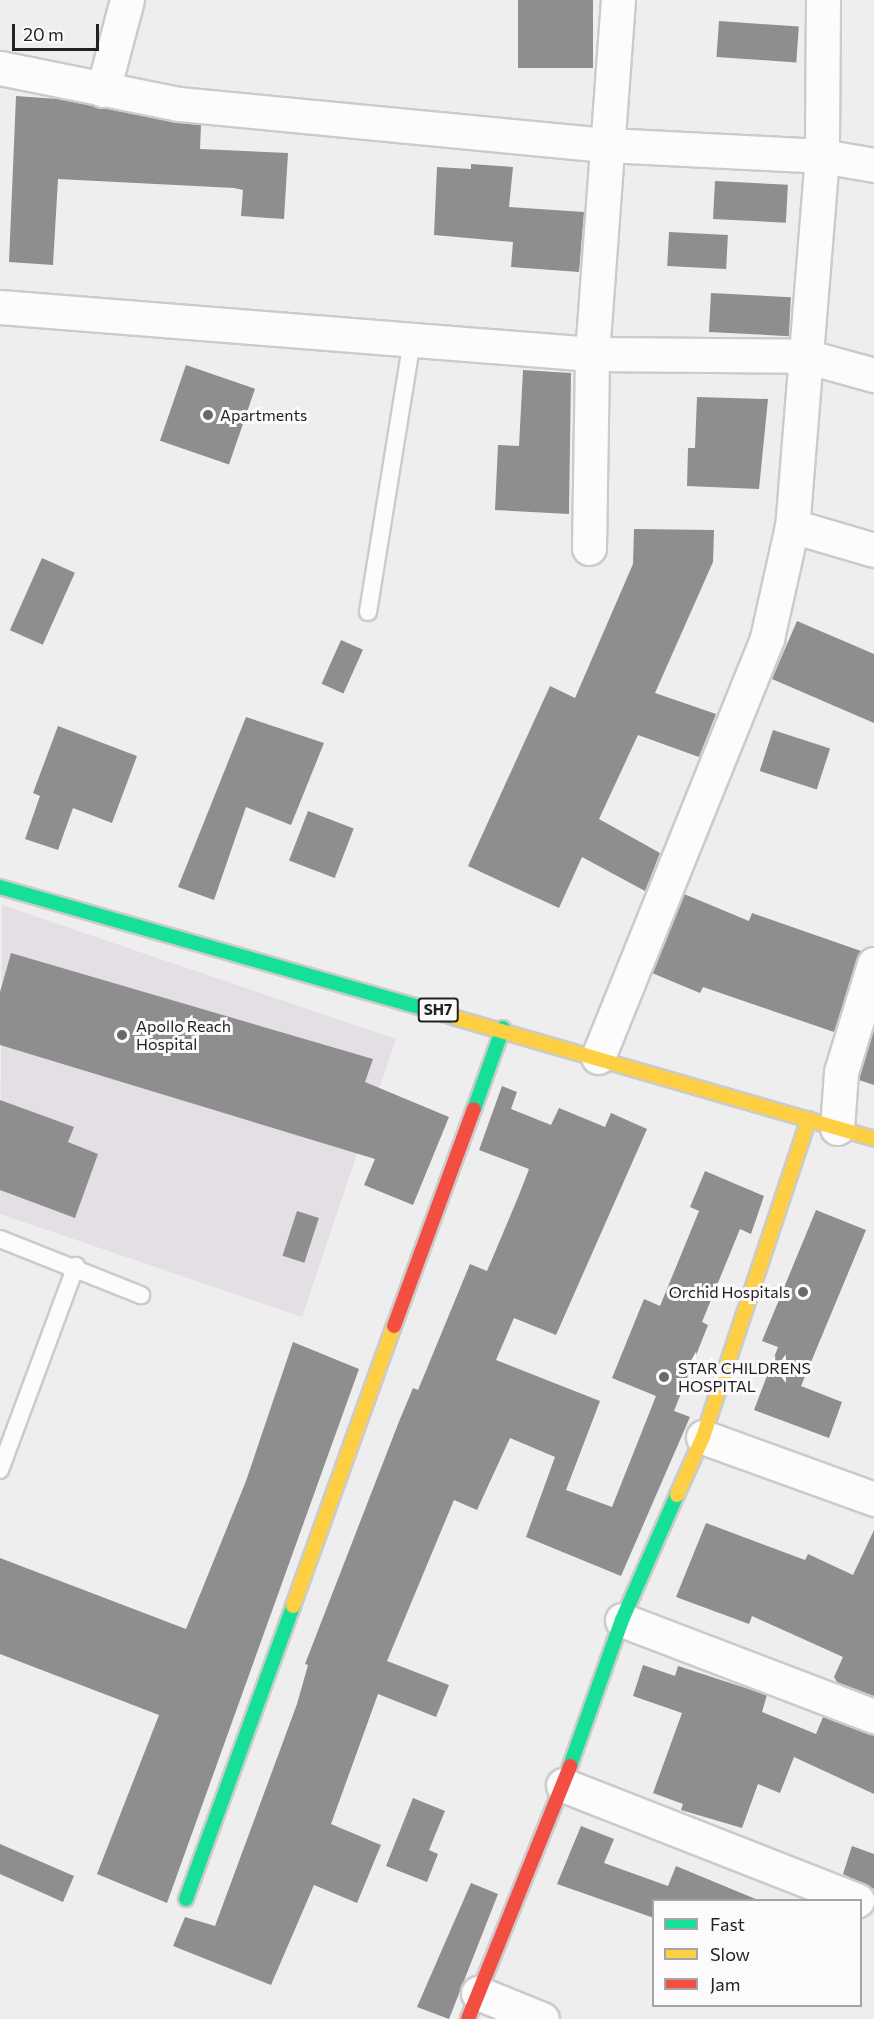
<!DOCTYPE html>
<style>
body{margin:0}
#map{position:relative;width:874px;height:2019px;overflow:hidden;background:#efeeef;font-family:Commissioner,sans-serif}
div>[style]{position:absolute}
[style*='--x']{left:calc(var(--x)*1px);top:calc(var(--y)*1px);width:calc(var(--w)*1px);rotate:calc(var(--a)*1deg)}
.built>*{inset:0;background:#e4dfe4}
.building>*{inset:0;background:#8f8e8f;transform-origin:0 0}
.roads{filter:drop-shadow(2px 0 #cbcbcb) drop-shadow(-2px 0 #cbcbcb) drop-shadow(0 2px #cbcbcb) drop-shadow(0 -2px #cbcbcb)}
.lane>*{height:16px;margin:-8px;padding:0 8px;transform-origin:8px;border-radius:8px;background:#fdfcfd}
.street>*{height:33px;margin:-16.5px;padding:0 16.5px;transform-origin:16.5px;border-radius:16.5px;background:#fdfcfd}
.fast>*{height:14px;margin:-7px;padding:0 7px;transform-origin:7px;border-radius:7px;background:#16e098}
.slow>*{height:14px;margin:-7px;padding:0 7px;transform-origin:7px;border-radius:7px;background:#ffcf43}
.jam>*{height:14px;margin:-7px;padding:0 7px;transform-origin:7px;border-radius:7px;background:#f24e42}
.dots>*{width:16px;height:16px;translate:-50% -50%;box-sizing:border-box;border:3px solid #fdfafd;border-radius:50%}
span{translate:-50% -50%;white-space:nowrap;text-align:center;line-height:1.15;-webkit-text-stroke:6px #fdfafd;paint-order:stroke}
.shield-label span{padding:2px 4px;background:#fdfafd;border:2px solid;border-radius:4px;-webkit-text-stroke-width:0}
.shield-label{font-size:15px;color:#232223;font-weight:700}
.poi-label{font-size:16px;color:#232223}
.left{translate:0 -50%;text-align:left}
.right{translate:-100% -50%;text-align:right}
.legend{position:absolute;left:652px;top:1899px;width:210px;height:108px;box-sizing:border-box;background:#fdfafd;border:2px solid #a6a4a6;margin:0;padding:8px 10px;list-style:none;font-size:18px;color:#232223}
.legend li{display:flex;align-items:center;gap:12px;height:30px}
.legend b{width:30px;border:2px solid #a6a4a6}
.scale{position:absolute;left:12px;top:24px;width:87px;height:27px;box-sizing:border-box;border:3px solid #232223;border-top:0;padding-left:8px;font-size:18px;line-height:21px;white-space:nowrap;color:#232223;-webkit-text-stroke:4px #fdfafd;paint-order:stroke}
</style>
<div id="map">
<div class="built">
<div style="clip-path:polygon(2px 905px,396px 1039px,302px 1317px,0 1214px)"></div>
</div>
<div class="building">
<div style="left:518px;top:0;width:75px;height:68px"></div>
<div style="left:719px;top:21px;width:80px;height:36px;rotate:4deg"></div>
<div style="clip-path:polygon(16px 96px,58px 99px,201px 125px,200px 149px,288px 153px,284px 219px,241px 216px,243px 190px,234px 188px,58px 179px,53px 265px,9px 262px)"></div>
<div style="clip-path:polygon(471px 164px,513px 167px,509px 207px,584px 212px,579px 272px,511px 267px,513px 242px,434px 235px,437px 167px,471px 169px)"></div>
<div style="left:715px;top:181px;width:73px;height:38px;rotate:3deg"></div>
<div style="left:669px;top:232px;width:59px;height:34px;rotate:3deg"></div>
<div style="left:711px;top:293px;width:80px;height:39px;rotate:3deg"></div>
<div style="left:186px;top:365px;width:73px;height:80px;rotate:19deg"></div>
<div style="clip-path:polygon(523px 370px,571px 373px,569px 514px,495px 510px,498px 445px,519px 446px)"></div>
<div style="clip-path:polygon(697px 397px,768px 399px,759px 489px,687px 486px,688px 448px,695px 448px)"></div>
<div style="clip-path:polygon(634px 529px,714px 530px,713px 562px,655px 693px,716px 714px,699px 757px,638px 735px,599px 819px,660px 853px,645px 891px,582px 857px,559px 908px,468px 866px,550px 686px,575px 698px,633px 564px)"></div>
<div style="left:42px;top:558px;width:36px;height:79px;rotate:24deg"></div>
<div style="clip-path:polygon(797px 621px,874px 654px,874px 723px,772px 679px)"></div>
<div style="left:341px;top:640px;width:24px;height:48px;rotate:24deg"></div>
<div style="clip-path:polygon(246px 717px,324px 743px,291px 825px,246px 807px,214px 900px,178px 887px)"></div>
<div style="clip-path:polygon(58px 726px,137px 756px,112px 823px,73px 808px,58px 850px,25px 839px,40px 796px,33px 793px)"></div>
<div style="left:773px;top:730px;width:60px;height:43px;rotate:18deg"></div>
<div style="left:308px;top:811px;width:49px;height:53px;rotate:21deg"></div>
<div style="clip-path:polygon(684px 894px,749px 921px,752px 913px,861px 951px,834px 1032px,703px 987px,700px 993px,652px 973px)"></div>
<div style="clip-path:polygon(11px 953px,373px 1059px,365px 1082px,449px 1117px,413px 1205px,364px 1185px,375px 1159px,0 1045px,0 992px)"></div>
<div style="clip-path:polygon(874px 1028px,874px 1085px,859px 1080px)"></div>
<div style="clip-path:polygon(502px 1086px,517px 1092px,511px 1109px,551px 1125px,559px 1108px,605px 1127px,611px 1113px,647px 1129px,556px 1335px,514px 1318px,496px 1360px,600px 1401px,566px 1490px,612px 1507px,656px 1396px,612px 1378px,644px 1299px,660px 1306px,699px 1211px,690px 1207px,705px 1171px,764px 1196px,751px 1234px,740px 1229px,702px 1322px,708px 1325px,674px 1411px,690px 1417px,621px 1576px,526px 1537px,555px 1457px,510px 1438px,477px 1510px,454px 1500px,387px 1661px,449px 1685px,436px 1717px,378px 1694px,331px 1824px,381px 1845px,357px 1903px,314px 1885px,271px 1985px,173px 1946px,185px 1917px,215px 1926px,297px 1704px,308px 1665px,305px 1664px,400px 1419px,413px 1388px,418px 1390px,470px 1264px,487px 1271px,519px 1195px,529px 1169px,479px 1150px)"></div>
<div style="clip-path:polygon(0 1100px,74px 1127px,68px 1142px,98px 1154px,75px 1218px,0 1190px)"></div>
<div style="clip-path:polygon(816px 1210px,866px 1230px,801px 1386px,842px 1402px,829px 1438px,754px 1410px,778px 1347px,762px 1341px)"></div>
<div style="left:297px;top:1211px;width:23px;height:47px;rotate:18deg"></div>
<div style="clip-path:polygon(293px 1342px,359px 1369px,167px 1903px,97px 1874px,159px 1715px,0 1654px,0 1558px,186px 1629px,246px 1481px)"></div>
<div style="clip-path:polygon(706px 1523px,805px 1560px,808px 1554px,853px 1575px,874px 1530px,874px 1696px,837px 1682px,834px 1677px,843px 1657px,752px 1616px,749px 1624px,676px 1597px)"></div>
<div style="clip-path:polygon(643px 1665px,675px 1676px,678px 1666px,767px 1695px,762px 1712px,816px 1734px,823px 1717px,874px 1734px,874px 1794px,794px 1757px,780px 1793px,758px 1784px,742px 1828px,681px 1810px,683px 1804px,653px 1793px,682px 1713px,633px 1696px)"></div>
<div style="clip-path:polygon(413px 1798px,445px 1811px,429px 1850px,438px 1854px,427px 1882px,386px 1866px)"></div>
<div style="clip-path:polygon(581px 1826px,614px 1839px,604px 1863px,668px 1886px,676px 1866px,758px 1900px,654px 1900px,654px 1918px,557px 1884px)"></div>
<div style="clip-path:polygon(0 1844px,74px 1876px,63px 1902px,0 1874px)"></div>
<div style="clip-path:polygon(852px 1846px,874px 1854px,874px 1889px,843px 1874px)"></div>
<div style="clip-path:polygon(471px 1883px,498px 1894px,449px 2019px,417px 2007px)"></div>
</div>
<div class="roads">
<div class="lane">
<div style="--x:368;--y:612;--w:277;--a:-80.8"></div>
<div style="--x:0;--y:1239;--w:152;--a:21.7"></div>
<div style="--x:0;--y:1470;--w:218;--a:-69.6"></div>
</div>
<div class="street">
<div style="--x:823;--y:0;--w:156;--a:90.4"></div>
<div style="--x:822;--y:156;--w:371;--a:94.6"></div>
<div style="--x:792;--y:526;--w:85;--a:16.3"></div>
<div style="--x:0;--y:68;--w:183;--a:11.4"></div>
<div style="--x:179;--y:104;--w:430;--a:5.5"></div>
<div style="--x:607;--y:145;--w:215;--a:2.9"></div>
<div style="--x:822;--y:156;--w:53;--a:9.8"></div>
<div style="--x:103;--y:90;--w:93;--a:-75.1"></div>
<div style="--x:0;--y:307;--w:594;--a:4.54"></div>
<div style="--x:592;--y:354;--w:213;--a:0.5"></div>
<div style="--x:805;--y:356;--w:72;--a:15.4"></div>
<div style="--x:589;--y:548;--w:194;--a:-89.1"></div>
<div style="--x:592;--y:354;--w:355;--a:-85.8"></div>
<div style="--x:598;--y:1057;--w:452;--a:-68"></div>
<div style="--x:767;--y:638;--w:115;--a:-77.4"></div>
<div style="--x:837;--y:1128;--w:56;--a:-85.9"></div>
<div style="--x:841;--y:1072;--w:113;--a:-73"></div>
<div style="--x:703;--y:1437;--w:182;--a:19.9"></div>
<div style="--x:622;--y:1620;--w:270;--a:20.9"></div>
<div style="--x:563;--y:1785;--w:316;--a:21.4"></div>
<div style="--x:478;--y:1993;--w:69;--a:22.1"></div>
</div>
<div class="fast">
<div style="--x:0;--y:887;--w:474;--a:16"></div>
<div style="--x:474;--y:1109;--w:86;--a:-70.3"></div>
<div style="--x:570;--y:1766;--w:155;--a:-70.4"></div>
<div style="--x:622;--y:1620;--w:137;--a:-66.3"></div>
<div style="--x:186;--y:1899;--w:312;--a:-69.9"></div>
</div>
<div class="slow">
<div style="--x:456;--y:1018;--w:435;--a:16.1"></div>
<div style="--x:677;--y:1495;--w:64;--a:-65.9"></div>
<div style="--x:703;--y:1437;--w:335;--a:-71.6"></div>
<div style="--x:293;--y:1606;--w:298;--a:-70.2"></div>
</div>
<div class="jam">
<div style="--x:394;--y:1326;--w:231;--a:-69.8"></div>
<div style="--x:468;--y:2019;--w:273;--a:-68"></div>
</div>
</div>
<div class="dots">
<div style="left:208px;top:415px;background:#6a696a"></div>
<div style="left:122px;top:1035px;background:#6a696a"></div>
<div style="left:803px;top:1292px;background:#6a696a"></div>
<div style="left:664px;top:1377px;background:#6a696a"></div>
</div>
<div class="shield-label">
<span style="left:438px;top:1010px">SH7</span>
</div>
<div class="poi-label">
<span class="left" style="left:220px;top:415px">Apartments</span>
<span class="left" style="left:136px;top:1035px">Apollo Reach<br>Hospital</span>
<span class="right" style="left:790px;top:1292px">Orchid Hospitals</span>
<span class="left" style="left:678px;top:1377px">STAR CHILDRENS<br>HOSPITAL</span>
</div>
<ul class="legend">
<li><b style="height:8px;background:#16e098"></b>Fast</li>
<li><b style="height:8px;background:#ffcf43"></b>Slow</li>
<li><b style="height:8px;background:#f24e42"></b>Jam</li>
</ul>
<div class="scale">20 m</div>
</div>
